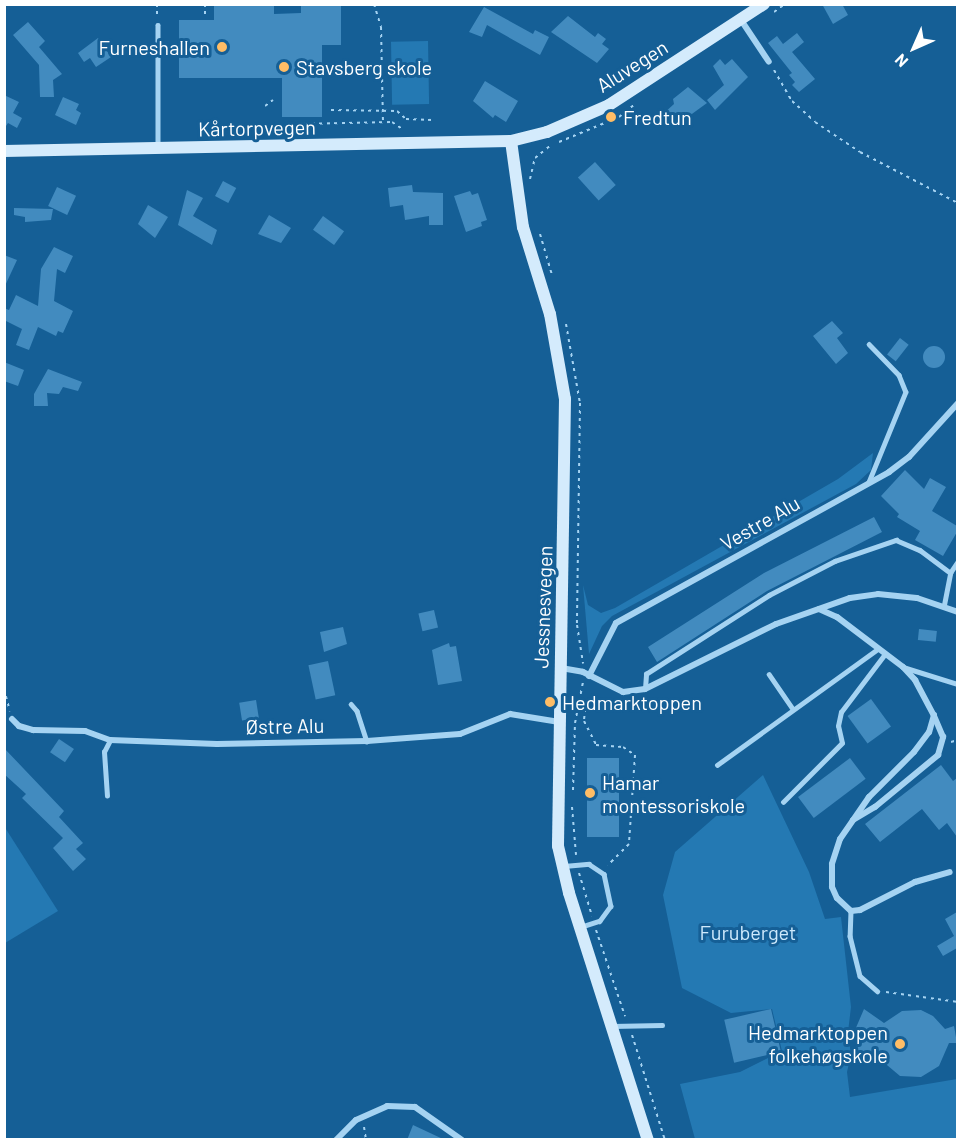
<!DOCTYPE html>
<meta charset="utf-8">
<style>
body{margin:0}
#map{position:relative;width:962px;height:1144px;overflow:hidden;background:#155f96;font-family:Barlow,sans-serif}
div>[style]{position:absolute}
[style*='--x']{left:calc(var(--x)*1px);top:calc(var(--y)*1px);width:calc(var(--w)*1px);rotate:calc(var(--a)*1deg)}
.green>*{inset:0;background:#2479b3;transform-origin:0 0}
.building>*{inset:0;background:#428bbf;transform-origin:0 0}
.round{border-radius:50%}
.path>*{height:2px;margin-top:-1px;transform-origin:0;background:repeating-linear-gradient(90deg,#a5d3f2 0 3px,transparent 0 7.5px)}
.lane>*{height:4.5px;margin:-2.25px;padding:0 2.25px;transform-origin:2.25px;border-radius:2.25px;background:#a5d3f2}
.street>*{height:6px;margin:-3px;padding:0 3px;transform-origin:3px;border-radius:3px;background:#a5d3f2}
.secondary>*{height:12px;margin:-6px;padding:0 6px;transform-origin:6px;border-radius:6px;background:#d4ebfc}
.dots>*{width:16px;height:16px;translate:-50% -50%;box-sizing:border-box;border:3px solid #155f96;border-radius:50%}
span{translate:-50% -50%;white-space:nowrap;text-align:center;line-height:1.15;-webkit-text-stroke:6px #155f96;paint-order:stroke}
.poi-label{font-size:20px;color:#fff}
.right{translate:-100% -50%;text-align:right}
.left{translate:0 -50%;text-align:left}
.street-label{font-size:20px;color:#fff}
.park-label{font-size:20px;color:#cde9fc}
.frame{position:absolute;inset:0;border:6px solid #fff;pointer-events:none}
.north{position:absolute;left:884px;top:18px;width:60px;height:60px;-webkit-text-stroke:4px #155f96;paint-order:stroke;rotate:225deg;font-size:16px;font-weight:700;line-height:24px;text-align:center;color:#fff}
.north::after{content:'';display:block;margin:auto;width:21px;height:27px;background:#fff;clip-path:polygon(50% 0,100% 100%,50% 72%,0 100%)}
</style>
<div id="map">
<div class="green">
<div style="left:428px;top:41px;width:63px;height:37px;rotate:89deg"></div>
<div style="clip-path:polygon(873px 453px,871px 470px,856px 484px,612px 616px,602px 626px,589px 654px,583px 585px,588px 605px,601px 613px,615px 608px,838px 479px)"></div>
<div style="clip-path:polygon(763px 775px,809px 872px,825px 919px,841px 917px,851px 1007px,848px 1032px,851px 1055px,847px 1072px,850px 1097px,957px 1079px,957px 1139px,695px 1139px,680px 1084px,740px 1072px,782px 1051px,772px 1009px,731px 1013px,682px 988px,663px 895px,675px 852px)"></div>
<div style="clip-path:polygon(4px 826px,58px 911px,5px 943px,4px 943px)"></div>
</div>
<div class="building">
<div style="clip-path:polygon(214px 4px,274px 4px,274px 14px,301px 13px,301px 4px,341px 4px,341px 45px,322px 45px,322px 117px,282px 117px,282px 78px,179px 78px,179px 20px,214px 20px)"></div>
<div style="clip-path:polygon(822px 4px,842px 4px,848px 15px,833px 24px)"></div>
<div style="clip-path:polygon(484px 7px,533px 34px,535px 30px,549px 37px,540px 55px,487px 25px,482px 37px,469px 32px)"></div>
<div style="clip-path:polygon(568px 16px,595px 37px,598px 33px,606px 39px,602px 44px,609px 49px,597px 63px,551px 32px)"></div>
<div style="clip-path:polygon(28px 22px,45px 41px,39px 47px,62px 74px,53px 80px,54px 97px,40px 97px,39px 65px,13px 35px)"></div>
<div style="clip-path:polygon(797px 33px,804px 42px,792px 52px,815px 79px,799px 92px,792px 85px,795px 82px,789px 75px,792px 73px,768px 43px,777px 36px,783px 44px)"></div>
<div style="clip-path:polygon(98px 38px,111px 57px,96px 67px,90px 58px,84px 62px,78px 53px)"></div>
<div style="clip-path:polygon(720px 59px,725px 65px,732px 59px,748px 77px,715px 110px,707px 100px,724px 85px,713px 66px)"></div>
<div style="clip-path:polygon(485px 81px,518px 101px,506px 122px,495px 115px,493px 118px,473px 101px)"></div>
<div style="clip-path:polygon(688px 87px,707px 103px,674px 127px,663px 114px,674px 104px,673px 99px)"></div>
<div style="clip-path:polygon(4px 95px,19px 102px,13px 113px,22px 118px,17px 128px,8px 123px,4px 129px)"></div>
<div style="clip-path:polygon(63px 97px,79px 104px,76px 110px,81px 113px,76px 125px,55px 115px)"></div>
<div style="left:595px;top:162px;width:31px;height:23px;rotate:48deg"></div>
<div style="left:223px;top:181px;width:15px;height:17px;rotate:28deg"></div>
<div style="clip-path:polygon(412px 185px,413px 192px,443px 193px,443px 225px,429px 225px,429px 216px,405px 220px,403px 205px,390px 207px,388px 188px)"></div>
<div style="left:57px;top:187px;width:21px;height:21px;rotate:25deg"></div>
<div style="clip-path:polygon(187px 190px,203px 198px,193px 216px,217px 230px,212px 245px,178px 225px)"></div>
<div style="clip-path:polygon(470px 191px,472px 195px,478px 193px,487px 220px,481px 222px,482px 226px,466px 232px,454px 196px)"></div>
<div style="clip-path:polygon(148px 205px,168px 217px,155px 238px,138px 224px)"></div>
<div style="clip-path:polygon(14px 208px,53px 209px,51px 220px,25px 222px,25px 217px,14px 215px)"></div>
<div style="clip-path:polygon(269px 215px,291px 228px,281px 243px,258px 234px)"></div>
<div style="left:323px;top:216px;width:26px;height:17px;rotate:36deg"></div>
<div style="clip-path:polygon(54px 247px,73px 256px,65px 273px,57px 269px,54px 301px,73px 311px,63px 333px,58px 331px,56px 336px,38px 327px,29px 350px,16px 345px,22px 329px,4px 320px,4px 308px,9px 310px,16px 295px,38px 306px,41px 269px)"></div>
<div style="clip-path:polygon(4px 255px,17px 260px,4px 288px)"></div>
<div style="clip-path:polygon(832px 321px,843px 333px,837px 338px,848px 353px,836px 364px,813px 336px)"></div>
<div style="left:900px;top:338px;width:11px;height:21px;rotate:38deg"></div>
<div class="round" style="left:923px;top:346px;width:22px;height:22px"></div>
<div style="clip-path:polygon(4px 362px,24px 370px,18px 386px,4px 381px)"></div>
<div style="clip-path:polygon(48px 369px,82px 382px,78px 391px,63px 387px,59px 394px,47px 393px,48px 406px,34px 406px,34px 394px)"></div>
<div style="clip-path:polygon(905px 470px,924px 489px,930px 478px,946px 487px,932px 511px,957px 526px,957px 532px,943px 556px,915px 540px,920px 531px,897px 517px,899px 514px,881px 496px)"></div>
<div style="clip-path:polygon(874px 517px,882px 532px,767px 591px,657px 662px,648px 647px,764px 573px)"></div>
<div style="left:434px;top:610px;width:18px;height:16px;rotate:77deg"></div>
<div style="clip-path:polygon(343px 627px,347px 644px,324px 652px,320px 632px)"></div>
<div style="left:919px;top:629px;width:18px;height:11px;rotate:6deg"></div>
<div style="clip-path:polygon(449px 643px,450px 647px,456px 646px,462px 681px,438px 685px,432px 650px)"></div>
<div style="left:328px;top:661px;width:35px;height:20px;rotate:78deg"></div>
<div style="left:871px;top:699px;width:34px;height:29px;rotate:54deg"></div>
<div style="left:256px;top:700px;width:18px;height:17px;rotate:81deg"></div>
<div style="left:59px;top:739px;width:18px;height:16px;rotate:34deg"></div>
<div style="clip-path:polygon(4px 748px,64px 811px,59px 817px,83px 843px,76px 849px,86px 859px,73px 871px,53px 848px,63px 838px,22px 798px,26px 794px,4px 774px)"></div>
<div style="left:587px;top:758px;width:32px;height:79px"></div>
<div style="left:850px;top:758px;width:26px;height:65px;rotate:53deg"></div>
<div style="clip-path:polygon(941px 765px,953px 781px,957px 778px,957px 837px,947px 823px,939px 830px,922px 809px,880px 842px,865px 824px)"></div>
<div style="clip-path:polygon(957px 912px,957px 948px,943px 956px,937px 946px,954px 936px,945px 919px)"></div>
<div style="left:771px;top:1009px;width:44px;height:48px;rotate:77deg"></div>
<div style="clip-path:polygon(864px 1009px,884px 1023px,902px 1011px,921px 1010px,933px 1016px,945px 1029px,954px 1026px,957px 1043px,949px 1043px,939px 1066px,921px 1077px,900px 1076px,881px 1060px,857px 1064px,855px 1030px)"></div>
<div style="clip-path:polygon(413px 1125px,445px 1140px,407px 1140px)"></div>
</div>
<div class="path">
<div style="--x:157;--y:4;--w:12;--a:90"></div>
<div style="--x:205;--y:4;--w:11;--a:90"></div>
<div style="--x:374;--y:4;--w:24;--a:73"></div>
<div style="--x:381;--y:27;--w:95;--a:88.8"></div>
<div style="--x:774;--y:12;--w:14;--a:-36"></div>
<div style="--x:774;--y:70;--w:36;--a:60"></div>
<div style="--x:792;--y:101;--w:31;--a:42"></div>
<div style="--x:815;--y:122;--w:54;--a:33.7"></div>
<div style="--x:860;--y:152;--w:110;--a:27.5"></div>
<div style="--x:265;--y:106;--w:10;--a:-37"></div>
<div style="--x:331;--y:110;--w:66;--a:0.9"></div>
<div style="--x:397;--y:111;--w:12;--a:42"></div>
<div style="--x:406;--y:119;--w:26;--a:2"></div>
<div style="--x:286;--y:132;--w:14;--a:-36"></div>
<div style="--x:297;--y:124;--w:95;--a:-1.2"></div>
<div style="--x:392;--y:122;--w:14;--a:34"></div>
<div style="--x:559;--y:142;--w:65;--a:-22.6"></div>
<div style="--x:619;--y:117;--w:19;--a:-39"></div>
<div style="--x:530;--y:179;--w:22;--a:-77"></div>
<div style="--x:535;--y:158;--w:21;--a:-39"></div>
<div style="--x:540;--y:234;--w:43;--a:73.7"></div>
<div style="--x:566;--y:324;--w:80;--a:80"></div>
<div style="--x:580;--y:403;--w:222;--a:90.8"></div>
<div style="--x:577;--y:625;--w:39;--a:81"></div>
<div style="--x:4;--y:689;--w:23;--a:75"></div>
<div style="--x:571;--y:699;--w:15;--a:8"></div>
<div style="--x:586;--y:701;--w:20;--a:96"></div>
<div style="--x:584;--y:721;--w:27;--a:63"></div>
<div style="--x:596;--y:745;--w:27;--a:4"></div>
<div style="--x:623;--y:747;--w:14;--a:34"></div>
<div style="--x:635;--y:755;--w:89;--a:93.9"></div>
<div style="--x:629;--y:844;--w:30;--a:135"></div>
<div style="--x:951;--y:742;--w:7;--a:-16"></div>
<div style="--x:573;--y:790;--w:67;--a:-88.3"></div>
<div style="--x:575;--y:723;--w:42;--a:-79"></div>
<div style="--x:572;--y:807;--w:48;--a:85.2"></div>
<div style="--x:579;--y:873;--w:45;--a:73.2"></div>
<div style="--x:596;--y:930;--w:91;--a:71.4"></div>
<div style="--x:886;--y:992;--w:73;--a:7.9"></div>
<div style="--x:632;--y:1035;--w:110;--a:72.6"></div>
<div style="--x:364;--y:1127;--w:13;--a:81"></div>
</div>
<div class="lane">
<div style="--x:158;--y:25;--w:121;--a:90"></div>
<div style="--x:869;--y:344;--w:43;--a:45.9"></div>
<div style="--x:899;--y:375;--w:18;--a:68"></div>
<div style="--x:906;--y:392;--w:97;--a:112.3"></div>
<div style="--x:944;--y:605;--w:33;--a:-79"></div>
<div style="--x:950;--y:573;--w:14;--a:-56"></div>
<div style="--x:903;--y:667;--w:58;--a:17.2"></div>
<div style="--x:769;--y:674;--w:42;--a:55.6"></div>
<div style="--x:645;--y:689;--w:15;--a:-86"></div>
<div style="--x:646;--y:674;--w:146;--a:-32.7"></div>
<div style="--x:769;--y:595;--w:74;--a:-27.3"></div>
<div style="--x:835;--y:561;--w:65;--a:-19"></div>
<div style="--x:896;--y:540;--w:26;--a:23"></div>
<div style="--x:920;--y:550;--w:38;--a:37"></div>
<div style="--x:351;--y:704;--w:9;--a:49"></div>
<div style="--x:357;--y:711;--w:32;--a:72"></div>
<div style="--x:717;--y:765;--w:198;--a:-35.8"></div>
<div style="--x:107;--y:796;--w:44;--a:-93.9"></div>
<div style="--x:104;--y:752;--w:13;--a:-63"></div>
<div style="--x:783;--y:802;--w:83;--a:-45"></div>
<div style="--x:842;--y:743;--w:17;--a:-103"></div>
<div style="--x:838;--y:726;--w:14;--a:-78"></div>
<div style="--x:841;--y:712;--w:73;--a:-52.8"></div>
<div style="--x:564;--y:866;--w:25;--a:-5"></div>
<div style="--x:589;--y:864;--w:18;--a:34"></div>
<div style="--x:604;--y:874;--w:33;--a:78"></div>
<div style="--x:611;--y:906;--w:19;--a:126"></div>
<div style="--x:600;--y:921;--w:19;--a:162"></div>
<div style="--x:851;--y:911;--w:25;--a:92"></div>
<div style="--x:850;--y:936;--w:41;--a:76"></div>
<div style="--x:860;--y:976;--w:23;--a:41"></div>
<div style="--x:612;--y:1026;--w:50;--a:-1.1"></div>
</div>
<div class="street">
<div style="--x:741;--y:20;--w:50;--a:56.3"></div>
<div style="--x:819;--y:609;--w:20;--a:24"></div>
<div style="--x:837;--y:617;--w:83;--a:37.1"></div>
<div style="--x:903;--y:667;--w:18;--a:47"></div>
<div style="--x:915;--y:680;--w:40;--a:62"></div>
<div style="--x:934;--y:715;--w:18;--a:106"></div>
<div style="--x:929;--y:732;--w:25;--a:127"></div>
<div style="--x:914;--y:752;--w:64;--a:135"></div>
<div style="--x:869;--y:797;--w:51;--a:124.6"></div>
<div style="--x:840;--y:839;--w:26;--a:108"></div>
<div style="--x:832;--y:864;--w:23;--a:90"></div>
<div style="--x:832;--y:887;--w:12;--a:66"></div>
<div style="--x:837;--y:898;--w:19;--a:43"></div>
<div style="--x:851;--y:911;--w:9;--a:-6"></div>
<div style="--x:860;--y:910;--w:62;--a:-27"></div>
<div style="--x:915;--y:882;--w:36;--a:-16"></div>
<div style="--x:561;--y:668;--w:22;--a:10"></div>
<div style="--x:583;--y:672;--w:45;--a:26.6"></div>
<div style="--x:623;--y:692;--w:22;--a:-8"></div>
<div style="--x:645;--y:689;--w:146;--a:-26.4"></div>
<div style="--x:776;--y:624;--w:78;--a:-19.4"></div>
<div style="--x:850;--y:598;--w:28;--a:-8"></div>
<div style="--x:878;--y:594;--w:39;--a:6"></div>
<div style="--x:917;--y:598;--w:43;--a:18.9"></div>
<div style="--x:589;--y:676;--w:59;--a:-63"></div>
<div style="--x:616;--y:623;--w:312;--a:-28.9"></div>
<div style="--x:889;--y:472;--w:25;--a:-37"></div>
<div style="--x:909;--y:457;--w:73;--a:-47.8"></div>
<div style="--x:12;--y:719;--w:10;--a:45"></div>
<div style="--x:19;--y:726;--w:15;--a:16"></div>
<div style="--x:33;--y:730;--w:52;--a:1.1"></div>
<div style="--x:85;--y:731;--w:27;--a:20"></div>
<div style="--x:110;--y:740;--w:107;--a:2.1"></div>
<div style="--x:217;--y:744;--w:150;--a:-1.1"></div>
<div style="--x:367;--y:741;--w:93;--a:-4.3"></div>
<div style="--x:460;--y:734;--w:54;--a:-21.8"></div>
<div style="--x:510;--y:714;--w:50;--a:9.3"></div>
<div style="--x:853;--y:820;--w:26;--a:-31"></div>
<div style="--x:875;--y:807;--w:82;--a:-39.5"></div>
<div style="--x:938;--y:755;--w:19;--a:-74"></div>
<div style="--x:943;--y:737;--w:23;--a:-113"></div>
<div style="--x:336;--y:1140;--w:28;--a:-45"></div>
<div style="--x:356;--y:1120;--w:34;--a:-24"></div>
<div style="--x:387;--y:1106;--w:28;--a:2"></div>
<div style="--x:415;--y:1107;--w:57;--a:35.1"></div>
</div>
<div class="secondary">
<div style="--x:511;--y:141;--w:87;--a:82.1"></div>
<div style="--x:523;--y:227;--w:91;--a:72.8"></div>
<div style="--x:550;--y:314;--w:86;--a:80"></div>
<div style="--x:565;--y:399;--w:447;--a:90.9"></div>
<div style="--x:558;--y:846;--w:48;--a:76.8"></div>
<div style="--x:569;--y:893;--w:259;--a:72.3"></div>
<div style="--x:4;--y:151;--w:507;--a:-1.13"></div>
<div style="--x:511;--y:141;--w:37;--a:-14"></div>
<div style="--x:547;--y:132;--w:68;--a:-23.5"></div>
<div style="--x:609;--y:105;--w:185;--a:-33.1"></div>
</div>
<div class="dots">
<div style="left:222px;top:47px;background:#ffbd66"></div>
<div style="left:284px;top:67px;background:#ffbd66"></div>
<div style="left:611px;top:117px;background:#ffbd66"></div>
<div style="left:550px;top:702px;background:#ffbd66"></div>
<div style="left:590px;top:793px;background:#ffbd66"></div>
<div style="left:900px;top:1044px;background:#ffbd66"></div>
</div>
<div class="poi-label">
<span class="right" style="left:210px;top:47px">Furneshallen</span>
<span class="left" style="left:296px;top:67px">Stavsberg skole</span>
<span class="left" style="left:623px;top:117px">Fredtun</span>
<span class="left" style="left:562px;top:702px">Hedmarktoppen</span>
<span class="left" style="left:602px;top:794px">Hamar<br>montessoriskole</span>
<span class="right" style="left:888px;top:1044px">Hedmarktoppen<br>folkehøgskole</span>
</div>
<div class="street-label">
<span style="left:632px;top:66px;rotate:-32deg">Aluvegen</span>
<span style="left:257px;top:128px;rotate:-1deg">Kårtorpvegen</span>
<span style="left:760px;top:523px;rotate:-30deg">Vestre Alu</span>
<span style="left:543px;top:607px;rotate:-88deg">Jessnesvegen</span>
<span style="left:285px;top:726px;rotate:-1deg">Østre Alu</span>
</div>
<div class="park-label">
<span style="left:748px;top:932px">Furuberget</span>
</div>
<div class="frame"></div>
<div class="north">N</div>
</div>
